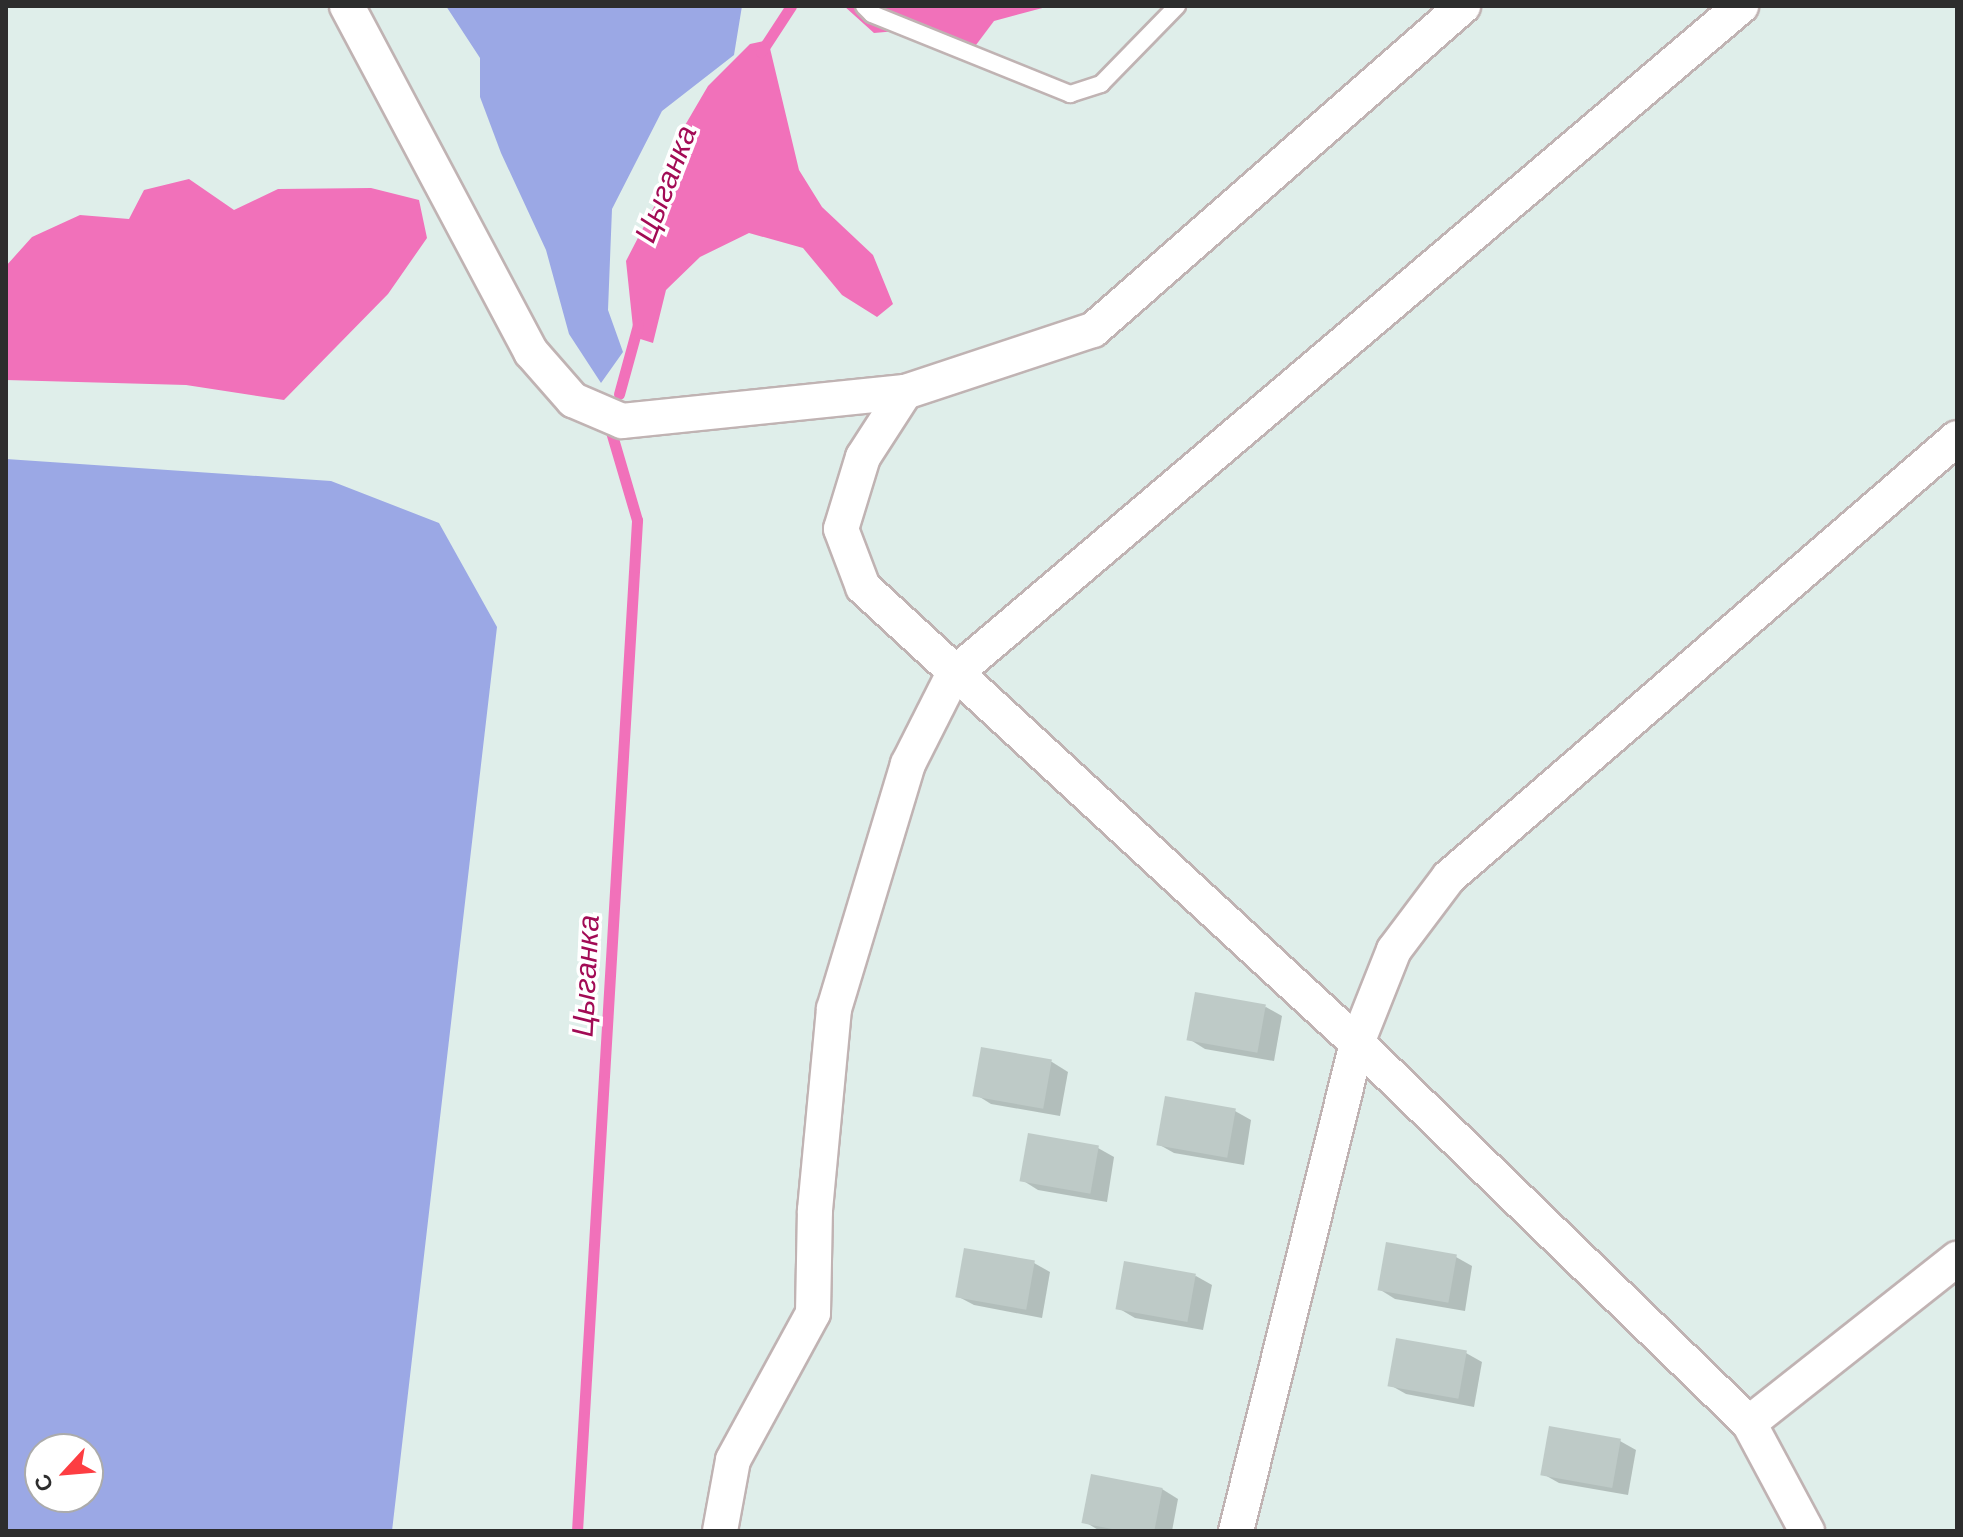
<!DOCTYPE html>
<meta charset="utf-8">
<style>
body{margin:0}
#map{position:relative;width:1963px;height:1537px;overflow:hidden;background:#dfeeea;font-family:"DM Sans",sans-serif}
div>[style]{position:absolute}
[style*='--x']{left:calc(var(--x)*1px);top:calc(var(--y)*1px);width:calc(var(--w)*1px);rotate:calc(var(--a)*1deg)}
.green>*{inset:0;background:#9ba8e5}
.water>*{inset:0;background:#f171ba}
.shadow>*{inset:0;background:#0003}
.stream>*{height:11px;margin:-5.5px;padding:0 5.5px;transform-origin:5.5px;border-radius:5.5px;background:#f171ba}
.building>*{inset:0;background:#becac7;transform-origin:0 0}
.roads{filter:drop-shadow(2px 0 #c0b3b3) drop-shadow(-2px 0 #c0b3b3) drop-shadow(0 2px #c0b3b3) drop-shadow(0 -2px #c0b3b3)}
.lane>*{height:16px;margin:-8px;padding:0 8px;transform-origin:8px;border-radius:8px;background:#fff}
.street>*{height:34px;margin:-17px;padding:0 17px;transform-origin:17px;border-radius:17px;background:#fff}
span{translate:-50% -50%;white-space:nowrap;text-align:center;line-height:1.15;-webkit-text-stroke:7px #fff;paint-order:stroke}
.water-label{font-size:30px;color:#a20b55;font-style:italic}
.frame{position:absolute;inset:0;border:8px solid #2d2d2d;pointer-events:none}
.north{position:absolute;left:24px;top:1433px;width:80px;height:80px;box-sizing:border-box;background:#fff;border:2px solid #ababab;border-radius:50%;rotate:244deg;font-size:22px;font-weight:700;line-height:32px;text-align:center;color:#2d2d2d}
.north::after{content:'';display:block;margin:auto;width:28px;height:36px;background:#fd3d42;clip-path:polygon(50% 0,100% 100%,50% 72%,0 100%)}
</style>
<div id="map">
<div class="green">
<div style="clip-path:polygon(446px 6px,742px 6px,734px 55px,662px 111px,612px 209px,608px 310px,623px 352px,601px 383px,569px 334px,546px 250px,501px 153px,480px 97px,480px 58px)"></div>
<div style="clip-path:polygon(evenodd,6px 459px,331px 481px,439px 523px,497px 627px,392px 1531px,6px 1531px,6px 459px,40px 1449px,88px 1449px,88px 1497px,40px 1497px,40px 1449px)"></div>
</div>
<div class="water">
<div style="clip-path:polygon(844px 6px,1050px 6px,994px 21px,976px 45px,959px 45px,930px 28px,874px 33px)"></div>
<div style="clip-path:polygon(768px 40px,799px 170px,822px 207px,873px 255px,893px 304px,877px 317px,842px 295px,803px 248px,749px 233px,700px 257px,666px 290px,653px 343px,634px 337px,626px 261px,672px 172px,684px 127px,708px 86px,750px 44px)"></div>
<div style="clip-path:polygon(189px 179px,234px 210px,278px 189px,371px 188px,419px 200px,427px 238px,388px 294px,284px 400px,186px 385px,6px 380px,6px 266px,32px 237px,80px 215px,129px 219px,144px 190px)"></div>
</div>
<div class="shadow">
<div style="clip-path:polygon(1266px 1007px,1282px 1016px,1274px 1061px,1205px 1049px,1189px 1039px)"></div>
<div style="clip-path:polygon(983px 1050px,1052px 1062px,1068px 1072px,1060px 1116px,991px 1104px,975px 1094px)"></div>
<div style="clip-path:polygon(1235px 1111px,1251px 1120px,1244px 1165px,1174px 1153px,1158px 1144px)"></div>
<div style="clip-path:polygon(1098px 1148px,1114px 1157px,1107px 1202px,1038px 1190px,1022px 1180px)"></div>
<div style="clip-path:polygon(1456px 1257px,1472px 1266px,1465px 1311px,1395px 1299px,1379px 1289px)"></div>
<div style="clip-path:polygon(1034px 1263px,1050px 1272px,1042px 1318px,974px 1305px,957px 1296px)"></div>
<div style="clip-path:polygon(1196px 1276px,1212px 1285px,1203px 1330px,1135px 1318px,1118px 1308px)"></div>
<div style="clip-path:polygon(1466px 1353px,1482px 1362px,1474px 1407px,1406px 1394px,1390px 1385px)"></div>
<div style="clip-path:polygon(1620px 1441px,1636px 1450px,1628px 1495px,1559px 1483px,1543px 1474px)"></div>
<div style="clip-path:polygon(1162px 1489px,1178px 1499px,1172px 1531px,1100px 1531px,1085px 1522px)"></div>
</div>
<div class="stream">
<div style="--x:761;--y:52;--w:55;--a:-56.9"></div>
<div style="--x:619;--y:394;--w:72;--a:-74.6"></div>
<div style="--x:577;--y:1531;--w:1013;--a:-86.6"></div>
<div style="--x:637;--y:520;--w:96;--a:-106.4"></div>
</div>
<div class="building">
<div style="left:1195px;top:992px;width:72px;height:49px;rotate:10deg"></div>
<div style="left:981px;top:1047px;width:72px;height:50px;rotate:10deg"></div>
<div style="left:1165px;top:1096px;width:72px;height:50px;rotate:10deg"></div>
<div style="left:1028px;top:1133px;width:72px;height:49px;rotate:10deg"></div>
<div style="left:1386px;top:1242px;width:72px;height:49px;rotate:10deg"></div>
<div style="left:964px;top:1248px;width:72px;height:50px;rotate:10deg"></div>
<div style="left:1124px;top:1261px;width:73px;height:49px;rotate:10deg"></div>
<div style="left:1396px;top:1338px;width:72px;height:49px;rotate:10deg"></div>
<div style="left:1549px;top:1426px;width:73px;height:50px;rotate:10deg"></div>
<div style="left:1091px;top:1474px;width:73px;height:50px;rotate:11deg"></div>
</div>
<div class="roads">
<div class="lane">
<div style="--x:864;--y:6;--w:11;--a:45"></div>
<div style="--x:872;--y:14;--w:214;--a:22"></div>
<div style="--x:1070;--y:94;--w:33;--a:-18"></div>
<div style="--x:1101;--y:84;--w:109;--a:-45.7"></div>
</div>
<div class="street">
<div style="--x:347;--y:6;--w:392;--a:62"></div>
<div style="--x:531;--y:352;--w:64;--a:48.8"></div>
<div style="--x:573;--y:400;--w:53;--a:23.2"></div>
<div style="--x:622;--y:421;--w:284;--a:-5.9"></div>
<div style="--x:905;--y:392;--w:198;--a:-18.3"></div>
<div style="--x:1093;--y:330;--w:492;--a:-41.2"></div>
<div style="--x:905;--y:392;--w:77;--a:122.9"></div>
<div style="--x:863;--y:457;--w:75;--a:107"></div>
<div style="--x:841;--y:529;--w:62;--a:69.2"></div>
<div style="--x:863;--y:587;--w:672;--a:42.71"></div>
<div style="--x:1357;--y:1043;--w:546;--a:44.11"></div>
<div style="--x:1749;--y:1423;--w:123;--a:61.8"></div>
<div style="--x:1749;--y:1423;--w:265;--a:-38.3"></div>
<div style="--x:720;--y:1531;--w:72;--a:-79.6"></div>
<div style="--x:733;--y:1460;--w:167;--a:-61.4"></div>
<div style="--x:813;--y:1313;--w:103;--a:-88.9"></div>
<div style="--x:815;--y:1210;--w:202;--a:-84.6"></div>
<div style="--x:834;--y:1009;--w:256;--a:-73.2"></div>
<div style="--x:908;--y:764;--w:100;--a:-63.2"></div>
<div style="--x:953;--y:675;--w:1034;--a:-40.33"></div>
<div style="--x:1236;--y:1531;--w:503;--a:-76.07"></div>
<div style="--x:1357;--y:1043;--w:100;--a:-68.3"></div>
<div style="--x:1394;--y:950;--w:91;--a:-53"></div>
<div style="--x:1449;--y:877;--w:671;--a:-40.83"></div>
</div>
</div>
<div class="water-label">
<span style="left:666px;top:184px;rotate:-69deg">Цыганка</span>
<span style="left:586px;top:976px;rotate:-87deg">Цыганка</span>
</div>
<div class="frame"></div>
<div class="north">С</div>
</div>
